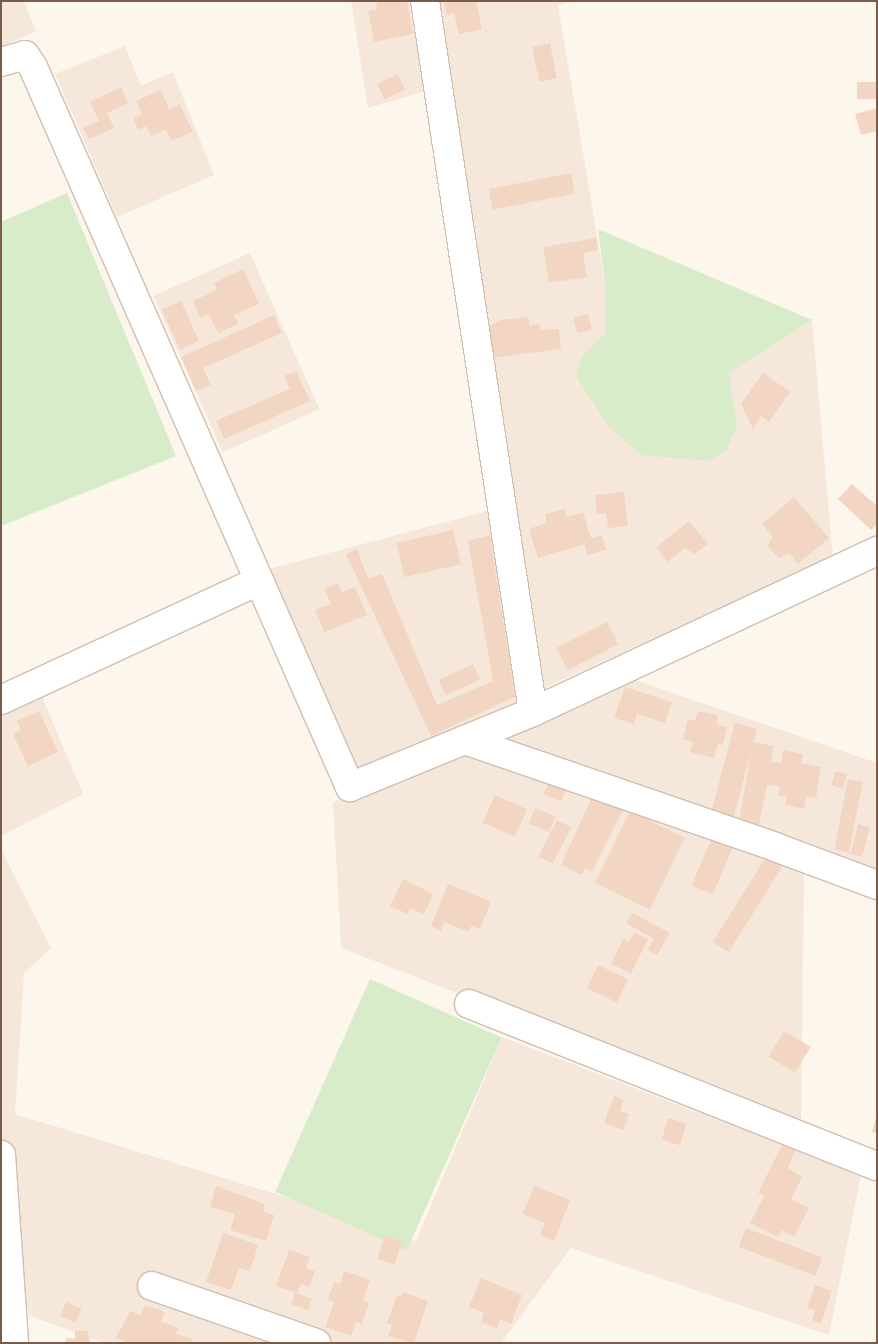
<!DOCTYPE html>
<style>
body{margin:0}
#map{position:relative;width:878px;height:1344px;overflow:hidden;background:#fdf6ec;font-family:"Fira Sans",sans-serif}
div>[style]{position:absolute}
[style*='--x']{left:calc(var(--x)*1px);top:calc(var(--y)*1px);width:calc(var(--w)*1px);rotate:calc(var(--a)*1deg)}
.residential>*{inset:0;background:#f5e8da;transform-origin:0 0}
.green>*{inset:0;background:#d8ecc9;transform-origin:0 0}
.building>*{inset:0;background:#f3d5c3;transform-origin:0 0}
.roads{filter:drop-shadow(1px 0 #d1beb0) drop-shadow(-1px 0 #d1beb0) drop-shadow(0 1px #d1beb0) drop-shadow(0 -1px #d1beb0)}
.minor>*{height:28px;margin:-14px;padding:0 14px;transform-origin:14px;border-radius:14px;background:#fff}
span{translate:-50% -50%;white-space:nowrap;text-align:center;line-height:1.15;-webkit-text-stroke:5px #fffaf3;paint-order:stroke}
.frame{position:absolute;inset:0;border:2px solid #7a5c4d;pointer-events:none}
</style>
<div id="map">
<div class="residential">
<div style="clip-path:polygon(1px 1px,24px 1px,36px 31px,1px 47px)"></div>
<div style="clip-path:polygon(351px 1px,409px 1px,425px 91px,368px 108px)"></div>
<div style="clip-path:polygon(433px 1px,573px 1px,558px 5px,605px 283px,606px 333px,583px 354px,737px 425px,729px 373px,812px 320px,833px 558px,542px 689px)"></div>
<div style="clip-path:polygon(125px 46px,141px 86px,173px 72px,214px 175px,117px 217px,55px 74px)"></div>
<div style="left:250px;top:253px;width:171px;height:106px;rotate:66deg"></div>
<div style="clip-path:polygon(491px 510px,521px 704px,357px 771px,269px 569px)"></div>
<div style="clip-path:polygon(632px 679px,877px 763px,877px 874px,497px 737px)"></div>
<div style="clip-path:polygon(41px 694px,83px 794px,1px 836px,1px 713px)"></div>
<div style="clip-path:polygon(464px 751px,804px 868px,801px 1126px,341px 948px,333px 802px)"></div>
<div style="clip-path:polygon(1px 849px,51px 948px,24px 973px,15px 1114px,292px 1199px,416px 1241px,502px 1037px,861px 1175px,829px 1335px,571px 1248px,501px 1343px,104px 1343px,28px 1315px,19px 1256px,1px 1257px)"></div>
</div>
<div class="green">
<div style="clip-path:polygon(67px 193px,176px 456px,1px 526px,1px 222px)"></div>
<div style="clip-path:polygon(598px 229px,812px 320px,729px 373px,737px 425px,727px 450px,708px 461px,641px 455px,609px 427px,576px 376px,583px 354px,606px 333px,605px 283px)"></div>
<div style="left:370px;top:979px;width:144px;height:233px;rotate:24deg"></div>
</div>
<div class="building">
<div style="clip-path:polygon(376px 1px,407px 1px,413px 34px,374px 42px,368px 11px,377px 9px)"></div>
<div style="clip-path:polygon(453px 1px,476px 1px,482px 29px,459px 34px,454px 13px,447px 15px,444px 3px)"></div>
<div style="left:550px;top:43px;width:36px;height:18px;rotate:79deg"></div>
<div style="left:398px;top:74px;width:17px;height:23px;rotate:65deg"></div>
<div style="left:877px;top:82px;width:17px;height:20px;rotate:90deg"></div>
<div style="clip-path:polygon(121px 87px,128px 103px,107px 113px,114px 128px,89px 139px,83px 128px,99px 121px,90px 102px)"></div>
<div style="clip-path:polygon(161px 90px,169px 109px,180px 104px,193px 132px,171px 141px,166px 130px,151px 136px,146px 126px,138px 130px,133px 118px,142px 114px,136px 101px)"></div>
<div style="clip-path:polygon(877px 108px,877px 131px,861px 135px,855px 114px)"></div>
<div style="left:571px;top:173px;width:21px;height:84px;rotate:79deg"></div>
<div style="clip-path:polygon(596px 238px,598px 250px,583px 253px,587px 277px,549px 283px,543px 247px)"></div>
<div style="clip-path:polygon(243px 269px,259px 304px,234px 315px,238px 324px,218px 333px,209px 314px,200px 318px,193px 301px,217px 290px,214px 283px)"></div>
<div style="left:181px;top:301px;width:44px;height:21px;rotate:66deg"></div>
<div style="left:588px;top:314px;width:16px;height:15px;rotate:76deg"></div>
<div style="clip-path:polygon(274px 315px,282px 333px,203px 368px,211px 385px,196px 391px,181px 357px)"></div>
<div style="clip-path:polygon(528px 317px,530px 325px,540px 324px,541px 330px,559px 329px,561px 349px,491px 358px,487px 328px,500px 320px)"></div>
<div style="clip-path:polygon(296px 371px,310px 401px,224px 439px,216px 421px,290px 389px,284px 376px)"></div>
<div style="clip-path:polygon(763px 373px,790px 392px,769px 422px,761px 416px,753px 429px,741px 404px)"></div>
<div style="clip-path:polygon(852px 484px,877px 506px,877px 524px,871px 530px,838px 499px)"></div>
<div style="clip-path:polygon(624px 492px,628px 526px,608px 528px,606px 513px,597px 514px,595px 495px)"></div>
<div style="clip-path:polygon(794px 497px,829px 538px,798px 564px,790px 553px,779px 558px,767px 546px,773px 537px,762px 524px)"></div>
<div style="clip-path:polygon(564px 509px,567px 517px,583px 512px,591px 538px,602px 535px,606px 550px,587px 555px,584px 544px,538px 558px,529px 529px,546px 523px,546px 514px)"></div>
<div style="clip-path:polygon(689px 521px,708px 544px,695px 554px,685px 548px,668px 562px,656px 547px)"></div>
<div style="left:453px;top:530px;width:35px;height:58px;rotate:77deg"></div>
<div style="clip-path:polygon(490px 535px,515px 697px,431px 736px,346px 554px,357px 548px,368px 579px,382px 574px,437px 705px,493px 681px,468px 541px)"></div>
<div style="clip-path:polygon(338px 583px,342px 592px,355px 587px,367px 615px,324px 632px,315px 610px,331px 604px,324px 589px)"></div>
<div style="left:607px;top:622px;width:25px;height:57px;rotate:63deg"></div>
<div style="left:473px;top:664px;width:17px;height:38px;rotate:65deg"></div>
<div style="clip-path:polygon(625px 687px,672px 702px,665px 723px,637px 714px,634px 724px,614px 718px)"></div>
<div style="clip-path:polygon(39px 711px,58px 752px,28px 766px,13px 734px,21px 730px,17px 721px)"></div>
<div style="clip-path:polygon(698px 711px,718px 715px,716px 724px,727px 727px,723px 745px,718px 744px,714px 758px,690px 752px,693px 742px,683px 739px,688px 719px,695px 721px)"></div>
<div style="left:735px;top:723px;width:23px;height:92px;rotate:15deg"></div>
<div style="clip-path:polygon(753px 742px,773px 746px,771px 762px,781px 763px,783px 750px,803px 754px,801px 763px,821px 767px,816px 798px,806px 797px,804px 809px,785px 805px,787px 796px,778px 795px,780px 787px,767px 785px,759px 825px,739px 821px)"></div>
<div style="left:835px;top:771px;width:12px;height:15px;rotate:14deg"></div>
<div style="left:848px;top:779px;width:15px;height:72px;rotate:11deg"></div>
<div style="left:550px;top:780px;width:19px;height:15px;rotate:25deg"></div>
<div style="left:495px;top:795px;width:35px;height:30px;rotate:24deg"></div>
<div style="clip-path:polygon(593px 795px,624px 808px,592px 872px,585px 868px,582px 875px,561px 865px)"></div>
<div style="left:535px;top:808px;width:22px;height:17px;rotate:22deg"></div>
<div style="left:630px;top:811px;width:61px;height:80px;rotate:26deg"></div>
<div style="left:557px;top:820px;width:16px;height:41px;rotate:27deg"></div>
<div style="left:858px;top:824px;width:12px;height:31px;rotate:14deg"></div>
<div style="left:713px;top:835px;width:23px;height:55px;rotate:23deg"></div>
<div style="left:769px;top:852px;width:19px;height:106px;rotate:32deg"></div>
<div style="clip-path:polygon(403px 879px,433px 894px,424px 914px,410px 908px,408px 914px,390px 906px)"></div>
<div style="clip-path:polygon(448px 884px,491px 902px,480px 929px,471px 926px,468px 932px,444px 922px,441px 931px,431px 926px)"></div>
<div style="clip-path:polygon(632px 913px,670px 933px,657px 955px,648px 950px,654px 939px,626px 923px)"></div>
<div style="clip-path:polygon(634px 932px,648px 939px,631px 973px,611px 964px,623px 939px,629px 942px)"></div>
<div style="left:598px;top:965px;width:33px;height:26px;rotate:25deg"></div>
<div style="left:784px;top:1031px;width:31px;height:30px;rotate:31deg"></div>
<div style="clip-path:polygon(614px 1096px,624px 1100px,620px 1111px,629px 1114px,623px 1130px,604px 1123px)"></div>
<div style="left:668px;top:1118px;width:19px;height:23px;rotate:16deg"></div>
<div style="clip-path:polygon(876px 1118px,877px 1119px,877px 1133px,872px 1132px)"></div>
<div style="clip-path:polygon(782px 1145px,796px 1148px,788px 1168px,802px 1177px,791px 1199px,809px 1208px,794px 1237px,782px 1230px,778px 1237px,750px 1223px,764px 1196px,758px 1193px)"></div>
<div style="clip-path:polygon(216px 1186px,265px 1204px,263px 1211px,274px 1215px,266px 1241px,230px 1230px,235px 1214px,210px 1207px)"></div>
<div style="clip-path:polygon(534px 1186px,570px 1200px,554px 1241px,540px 1235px,545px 1223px,523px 1214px)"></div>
<div style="left:746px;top:1228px;width:82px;height:20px;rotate:21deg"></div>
<div style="clip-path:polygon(223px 1233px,258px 1245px,250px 1271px,239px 1268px,231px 1290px,206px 1282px)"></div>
<div style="left:385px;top:1236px;width:18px;height:24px;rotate:19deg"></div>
<div style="clip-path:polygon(289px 1250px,310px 1257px,306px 1268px,315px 1271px,309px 1287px,301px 1284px,297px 1293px,276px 1286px)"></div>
<div style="clip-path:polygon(344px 1271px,370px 1280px,363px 1301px,369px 1303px,362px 1324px,356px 1322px,351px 1336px,325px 1327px,334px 1302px,328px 1300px,334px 1282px,340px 1284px)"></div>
<div style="clip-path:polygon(481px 1278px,522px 1295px,511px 1324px,500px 1319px,497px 1328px,481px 1322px,484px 1313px,469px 1307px)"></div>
<div style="clip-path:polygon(815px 1285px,832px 1291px,821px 1324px,812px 1320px,815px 1310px,807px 1308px)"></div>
<div style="clip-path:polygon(403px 1292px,428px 1301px,414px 1343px,388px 1336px,392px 1324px,387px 1323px,397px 1295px,401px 1297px)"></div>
<div style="left:295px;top:1293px;width:18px;height:12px;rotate:19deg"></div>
<div style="left:66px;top:1302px;width:17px;height:15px;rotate:24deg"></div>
<div style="clip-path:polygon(145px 1305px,165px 1312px,161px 1322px,179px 1328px,176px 1334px,192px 1339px,190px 1343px,129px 1343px,116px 1338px,130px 1311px,141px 1315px)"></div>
<div style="clip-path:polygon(75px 1331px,88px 1331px,90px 1343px,66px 1343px,66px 1338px,75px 1339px)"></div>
</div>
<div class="roads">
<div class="minor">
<div style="--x:425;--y:1;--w:719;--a:81.36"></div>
<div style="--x:1;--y:62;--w:25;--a:-16"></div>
<div style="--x:25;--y:55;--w:14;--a:56"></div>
<div style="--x:33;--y:67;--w:787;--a:66.24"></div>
<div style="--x:350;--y:787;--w:198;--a:-22.3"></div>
<div style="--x:533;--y:712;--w:380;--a:-25.1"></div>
<div style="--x:1;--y:700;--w:284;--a:-24.8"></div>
<div style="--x:465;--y:740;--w:328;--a:19"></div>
<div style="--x:775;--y:847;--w:109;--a:20.4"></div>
<div style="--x:469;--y:1004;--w:439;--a:21.7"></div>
<div style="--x:1;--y:1155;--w:188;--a:86"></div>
<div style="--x:152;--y:1286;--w:174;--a:19.2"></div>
</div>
</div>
<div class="frame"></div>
</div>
